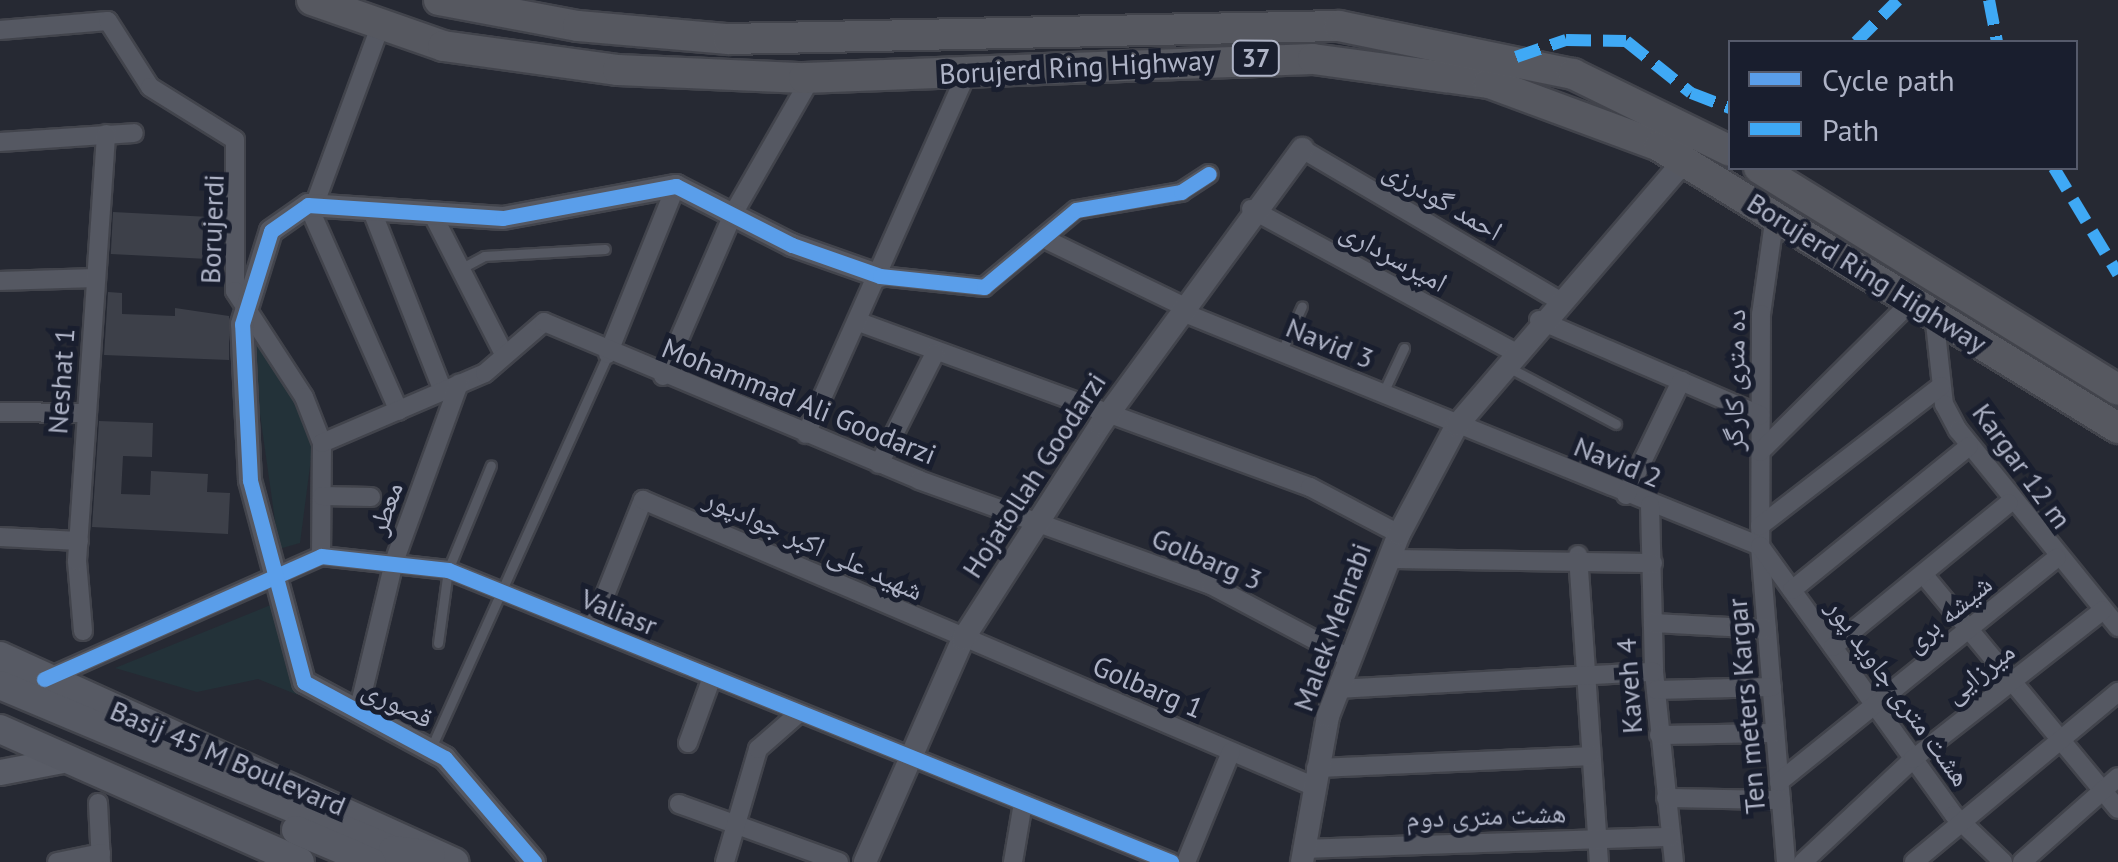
<!DOCTYPE html>
<meta charset="utf-8">
<style>
body{margin:0}
#map{position:relative;width:2118px;height:862px;overflow:hidden;background:#262933;font-family:"PT Sans","Noto Naskh Arabic",sans-serif}
div>[style]{position:absolute}
[style*='--x']{left:calc(var(--x)*1px);top:calc(var(--y)*1px);width:calc(var(--w)*1px);rotate:calc(var(--a)*1deg)}
.green>*{inset:0;background:#233239}
.building>*{inset:0;background:#3d4049;transform-origin:0 0}
.roads{filter:drop-shadow(2px 0 #42444c) drop-shadow(-2px 0 #42444c) drop-shadow(0 2px #42444c) drop-shadow(0 -2px #42444c)}
.service>*{height:9px;margin:-4.5px;padding:0 4.5px;transform-origin:4.5px;border-radius:4.5px;background:#555862}
.minor>*{height:18px;margin:-9px;padding:0 9px;transform-origin:9px;border-radius:9px;background:#555862}
.tertiary>*{height:22px;margin:-11px;padding:0 11px;transform-origin:11px;border-radius:11px;background:#555862}
.secondary>*{height:25px;margin:-12.5px;padding:0 12.5px;transform-origin:12.5px;border-radius:12.5px;background:#595c66}
.primary>*{height:28px;margin:-14px;padding:0 14px;transform-origin:14px;border-radius:14px;background:#575a64}
.trunk>*{height:30px;margin:-15px;padding:0 15px;transform-origin:15px;border-radius:15px;background:#565860}
.quiet>*{height:12px;margin-top:-6px;transform-origin:0;background:repeating-linear-gradient(90deg,#3fa9f5 0 25px,transparent 0 37px)}
.cycleway>*{height:15px;margin:-7.5px;padding:0 7.5px;transform-origin:7.5px;border-radius:7.5px;background:#5a9eea}
span{translate:-50% -50%;white-space:nowrap;text-align:center;line-height:1.15;-webkit-text-stroke:10px #191e2e;paint-order:stroke}
.shield-label span{padding:2px 8px;background:#191e2e;border:2px solid;border-radius:8px;-webkit-text-stroke-width:0}
.shield-label{font-size:25px;color:#aeb3c6;font-weight:700}
.street-label{font-size:28px;color:#aeb3c6}
.legend{position:absolute;left:1728px;top:40px;width:350px;height:130px;box-sizing:border-box;background:#191e2e;border:2px solid #555a6b;margin:0;padding:12px 18px;list-style:none;font-size:30px;color:#aeb3c6}
.legend li{display:flex;align-items:center;gap:20px;height:50px}
.legend b{width:50px;border:2px solid #555a6b}
</style>
<div id="map">
<div class="green">
<div style="clip-path:polygon(258px 338px,308px 419px,312px 451px,300px 543px,279px 549px,250px 343px)"></div>
<div style="clip-path:polygon(273px 604px,298px 695px,258px 679px,197px 692px,115px 668px)"></div>
</div>
<div class="building">
<div style="left:113px;top:212px;width:102px;height:42px;rotate:3deg"></div>
<div style="clip-path:polygon(108px 292px,122px 293px,122px 314px,175px 316px,175px 308px,229px 316px,229px 360px,104px 355px)"></div>
<div style="clip-path:polygon(99px 421px,153px 423px,152px 457px,123px 456px,121px 494px,150px 495px,151px 471px,208px 474px,207px 492px,230px 493px,228px 534px,92px 527px)"></div>
</div>
<div class="roads">
<div class="service">
<div style="--x:460;--y:269;--w:27;--a:-28"></div>
<div style="--x:484;--y:256;--w:121;--a:-3.3"></div>
<div style="--x:1281;--y:353;--w:51;--a:-65.9"></div>
<div style="--x:1508;--y:367;--w:122;--a:27.8"></div>
<div style="--x:1382;--y:395;--w:52;--a:-64.9"></div>
<div style="--x:438;--y:643;--w:74;--a:-82.2"></div>
<div style="--x:448;--y:570;--w:113;--a:-67.7"></div>
<div style="--x:431;--y:748;--w:432;--a:-65.8"></div>
</div>
<div class="minor">
<div style="--x:0;--y:30;--w:108;--a:-4.8"></div>
<div style="--x:108;--y:21;--w:78;--a:57.5"></div>
<div style="--x:150;--y:87;--w:100;--a:31.9"></div>
<div style="--x:235;--y:140;--w:151;--a:90"></div>
<div style="--x:235;--y:291;--w:126;--a:56.9"></div>
<div style="--x:304;--y:397;--w:49;--a:68.6"></div>
<div style="--x:322;--y:443;--w:113;--a:90.5"></div>
<div style="--x:0;--y:142;--w:134;--a:-3.8"></div>
<div style="--x:1302;--y:149;--w:296;--a:30.5"></div>
<div style="--x:308;--y:205;--w:225;--a:66.2"></div>
<div style="--x:314;--y:206;--w:191;--a:-69.8"></div>
<div style="--x:1251;--y:209;--w:297;--a:28.5"></div>
<div style="--x:372;--y:211;--w:193;--a:68.5"></div>
<div style="--x:1775;--y:215;--w:100;--a:98"></div>
<div style="--x:1761;--y:314;--w:232;--a:90.2"></div>
<div style="--x:1760;--y:546;--w:317;--a:85.3"></div>
<div style="--x:435;--y:219;--w:152;--a:62.9"></div>
<div style="--x:1049;--y:241;--w:151;--a:25.9"></div>
<div style="--x:880;--y:276;--w:105;--a:6"></div>
<div style="--x:984;--y:287;--w:120;--a:-39.9"></div>
<div style="--x:1076;--y:210;--w:107;--a:-9.7"></div>
<div style="--x:1181;--y:192;--w:33;--a:-33"></div>
<div style="--x:0;--y:281;--w:95;--a:-1.8"></div>
<div style="--x:1182;--y:312;--w:624;--a:22.04"></div>
<div style="--x:1934;--y:314;--w:91;--a:83.7"></div>
<div style="--x:1944;--y:404;--w:30;--a:62"></div>
<div style="--x:1958;--y:430;--w:254;--a:50.9"></div>
<div style="--x:1539;--y:320;--w:241;--a:23.3"></div>
<div style="--x:859;--y:322;--w:480;--a:20.1"></div>
<div style="--x:1310;--y:487;--w:101;--a:27.8"></div>
<div style="--x:608;--y:354;--w:181;--a:-68"></div>
<div style="--x:663;--y:376;--w:176;--a:-66.6"></div>
<div style="--x:733;--y:214;--w:157;--a:-60.2"></div>
<div style="--x:0;--y:412;--w:87;--a:0.7"></div>
<div style="--x:806;--y:434;--w:396;--a:-66"></div>
<div style="--x:322;--y:443;--w:177;--a:-23.2"></div>
<div style="--x:485;--y:373;--w:78;--a:-40.8"></div>
<div style="--x:544;--y:322;--w:407;--a:22.8"></div>
<div style="--x:919;--y:480;--w:310;--a:19.8"></div>
<div style="--x:1211;--y:585;--w:156;--a:27.9"></div>
<div style="--x:1760;--y:452;--w:216;--a:-44.8"></div>
<div style="--x:879;--y:464;--w:124;--a:-63.2"></div>
<div style="--x:1626;--y:495;--w:127;--a:-64.2"></div>
<div style="--x:322;--y:496;--w:49;--a:1.2"></div>
<div style="--x:1650;--y:505;--w:167;--a:88.6"></div>
<div style="--x:1654;--y:672;--w:191;--a:84"></div>
<div style="--x:1760;--y:526;--w:229;--a:-37.7"></div>
<div style="--x:0;--y:537;--w:79;--a:2.9"></div>
<div style="--x:1760;--y:546;--w:332;--a:54.2"></div>
<div style="--x:1954;--y:815;--w:68;--a:43.8"></div>
<div style="--x:1578;--y:555;--w:308;--a:86.1"></div>
<div style="--x:1388;--y:559;--w:265;--a:0.9"></div>
<div style="--x:1923;--y:574;--w:305;--a:50.3"></div>
<div style="--x:1792;--y:590;--w:228;--a:-39.1"></div>
<div style="--x:1653;--y:623;--w:114;--a:3"></div>
<div style="--x:592;--y:628;--w:138;--a:-68.3"></div>
<div style="--x:643;--y:500;--w:728;--a:23.12"></div>
<div style="--x:83;--y:631;--w:70;--a:-94.9"></div>
<div style="--x:77;--y:561;--w:428;--a:-86.1"></div>
<div style="--x:1833;--y:647;--w:227;--a:-39.3"></div>
<div style="--x:45;--y:679;--w:302;--a:-24"></div>
<div style="--x:321;--y:556;--w:128;--a:6.3"></div>
<div style="--x:448;--y:570;--w:780;--a:21.99"></div>
<div style="--x:1337;--y:689;--w:317;--a:-3.1"></div>
<div style="--x:1656;--y:690;--w:116;--a:-1.5"></div>
<div style="--x:358;--y:712;--w:154;--a:-76.5"></div>
<div style="--x:394;--y:562;--w:190;--a:-70"></div>
<div style="--x:1659;--y:735;--w:116;--a:-1"></div>
<div style="--x:688;--y:743;--w:70;--a:-70"></div>
<div style="--x:1316;--y:768;--w:274;--a:-2.5"></div>
<div style="--x:1779;--y:782;--w:357;--a:-38.9"></div>
<div style="--x:1666;--y:798;--w:115;--a:1"></div>
<div style="--x:98;--y:803;--w:59;--a:87.1"></div>
<div style="--x:679;--y:804;--w:170;--a:19.9"></div>
<div style="--x:1303;--y:849;--w:368;--a:-1.9"></div>
<div style="--x:57;--y:862;--w:45;--a:-11.6"></div>
<div style="--x:725;--y:862;--w:118;--a:-73.7"></div>
<div style="--x:758;--y:749;--w:55;--a:-41.3"></div>
<div style="--x:1013;--y:862;--w:60;--a:-80.4"></div>
<div style="--x:1186;--y:862;--w:119;--a:-67.8"></div>
<div style="--x:1803;--y:862;--w:151;--a:-43.1"></div>
<div style="--x:1913;--y:759;--w:241;--a:-38.1"></div>
<div style="--x:1914;--y:862;--w:266;--a:-39.8"></div>
<div style="--x:2022;--y:862;--w:128;--a:-41.5"></div>
</div>
<div class="tertiary">
<div style="--x:534;--y:862;--w:137;--a:-130.6"></div>
<div style="--x:445;--y:758;--w:160;--a:-151.7"></div>
<div style="--x:304;--y:682;--w:209;--a:-105"></div>
<div style="--x:250;--y:480;--w:156;--a:-92.9"></div>
<div style="--x:242;--y:324;--w:97;--a:-72.7"></div>
<div style="--x:271;--y:231;--w:45;--a:-35.1"></div>
<div style="--x:308;--y:205;--w:195;--a:3.8"></div>
<div style="--x:503;--y:218;--w:176;--a:-10.5"></div>
<div style="--x:676;--y:186;--w:130;--a:27"></div>
<div style="--x:792;--y:245;--w:93;--a:19.4"></div>
<div style="--x:865;--y:862;--w:244;--a:-66.3"></div>
<div style="--x:963;--y:639;--w:255;--a:-57.3"></div>
<div style="--x:1101;--y:424;--w:341;--a:-53.8"></div>
<div style="--x:1302;--y:862;--w:148;--a:-79.9"></div>
<div style="--x:1328;--y:716;--w:195;--a:-68.7"></div>
<div style="--x:1399;--y:534;--w:123;--a:-62"></div>
<div style="--x:1457;--y:425;--w:348;--a:-49.3"></div>
</div>
<div class="secondary">
<div style="--x:0;--y:772;--w:69;--a:-10.8"></div>
</div>
<div class="primary">
<div style="--x:0;--y:656;--w:499;--a:24.4"></div>
<div style="--x:0;--y:685;--w:426;--a:22.8"></div>
<div style="--x:393;--y:850;--w:38;--a:7"></div>
<div style="--x:0;--y:729;--w:328;--a:23.9"></div>
<div style="--x:296;--y:830;--w:82;--a:23.1"></div>
</div>
<div class="trunk">
<div style="--x:312;--y:0;--w:139;--a:19.3"></div>
<div style="--x:443;--y:46;--w:177;--a:7.8"></div>
<div style="--x:618;--y:70;--w:186;--a:2.5"></div>
<div style="--x:804;--y:78;--w:509;--a:-2.14"></div>
<div style="--x:1313;--y:59;--w:178;--a:7.8"></div>
<div style="--x:1489;--y:83;--w:181;--a:20.3"></div>
<div style="--x:1659;--y:146;--w:539;--a:31.57"></div>
<div style="--x:439;--y:0;--w:141;--a:10.6"></div>
<div style="--x:578;--y:26;--w:151;--a:5"></div>
<div style="--x:728;--y:39;--w:611;--a:-1.22"></div>
<div style="--x:1339;--y:26;--w:239;--a:11.6"></div>
<div style="--x:1573;--y:74;--w:175;--a:26.1"></div>
<div style="--x:1759;--y:168;--w:422;--a:31.7"></div>
</div>
</div>
<div class="quiet">
<div style="--x:1989;--y:0;--w:43;--a:79.2"></div>
<div style="--x:1856;--y:42;--w:59;--a:-45"></div>
<div style="--x:1516;--y:57;--w:53;--a:-18.8"></div>
<div style="--x:1566;--y:40;--w:60;--a:1"></div>
<div style="--x:1626;--y:41;--w:83;--a:38.7"></div>
<div style="--x:1691;--y:93;--w:42;--a:21"></div>
<div style="--x:2054;--y:168;--w:124;--a:58.9"></div>
</div>
<div class="cycleway">
<div style="--x:44;--y:679;--w:303;--a:-23.9"></div>
<div style="--x:321;--y:556;--w:128;--a:6.3"></div>
<div style="--x:448;--y:570;--w:780;--a:21.99"></div>
<div style="--x:534;--y:862;--w:137;--a:-130.6"></div>
<div style="--x:445;--y:758;--w:160;--a:-151.7"></div>
<div style="--x:304;--y:682;--w:209;--a:-105"></div>
<div style="--x:250;--y:480;--w:156;--a:-92.9"></div>
<div style="--x:242;--y:324;--w:97;--a:-72.7"></div>
<div style="--x:271;--y:231;--w:45;--a:-35.1"></div>
<div style="--x:308;--y:205;--w:195;--a:3.8"></div>
<div style="--x:503;--y:218;--w:176;--a:-10.5"></div>
<div style="--x:676;--y:186;--w:130;--a:27"></div>
<div style="--x:792;--y:245;--w:93;--a:19.4"></div>
<div style="--x:880;--y:276;--w:105;--a:6"></div>
<div style="--x:984;--y:287;--w:120;--a:-39.9"></div>
<div style="--x:1076;--y:210;--w:107;--a:-9.7"></div>
<div style="--x:1181;--y:192;--w:33;--a:-33"></div>
</div>
<div class="shield-label">
<span style="left:1256px;top:58px">37</span>
</div>
<div class="street-label">
<span style="left:1077px;top:67px;rotate:-3deg">Borujerd Ring Highway</span>
<span style="left:1443px;top:200px;rotate:30deg">احمد گودرزی</span>
<span style="left:212px;top:229px;rotate:-88deg">Borujerdi</span>
<span style="left:1394px;top:256px;rotate:29deg">امیرسرداری</span>
<span style="left:1867px;top:273px;rotate:32deg">Borujerd Ring Highway</span>
<span style="left:1330px;top:343px;rotate:22deg">Navid 3</span>
<span style="left:1734px;top:380px;rotate:-89deg">ده متری کارگر</span>
<span style="left:61px;top:381px;rotate:-86deg">Neshat 1</span>
<span style="left:799px;top:401px;rotate:22deg">Mohammad Ali Goodarzi</span>
<span style="left:1618px;top:462px;rotate:22deg">Navid 2</span>
<span style="left:2022px;top:466px;rotate:54deg">Kargar 12 m</span>
<span style="left:1034px;top:475px;rotate:-57deg">Hojatollah Goodarzi</span>
<span style="left:385px;top:508px;rotate:-70deg">معطر</span>
<span style="left:814px;top:544px;rotate:24deg">شهید علی اکبر جوادپور</span>
<span style="left:1207px;top:559px;rotate:23deg">Golbarg 3</span>
<span style="left:619px;top:612px;rotate:22deg">Valiasr</span>
<span style="left:1948px;top:613px;rotate:-40deg">شیشه بری</span>
<span style="left:1332px;top:627px;rotate:-70deg">Malek Mehrabi</span>
<span style="left:1979px;top:672px;rotate:-38deg">میرزایی</span>
<span style="left:1629px;top:686px;rotate:-94deg">Kaveh 4</span>
<span style="left:1148px;top:687px;rotate:23deg">Golbarg 1</span>
<span style="left:1899px;top:692px;rotate:54deg">هشت متری جاوید پور</span>
<span style="left:398px;top:703px;rotate:27deg">قصوری</span>
<span style="left:1746px;top:706px;rotate:-95deg">Ten meters Kargar</span>
<span style="left:228px;top:758px;rotate:23deg">Basij 45 M Boulevard</span>
<span style="left:1486px;top:815px;rotate:-2deg">هشت متری دوم</span>
</div>
<ul class="legend">
<li><b style="height:12px;background:#5a9eea"></b>Cycle path</li>
<li><b style="height:12px;background:#3fa9f5"></b>Path</li>
</ul>
</div>
